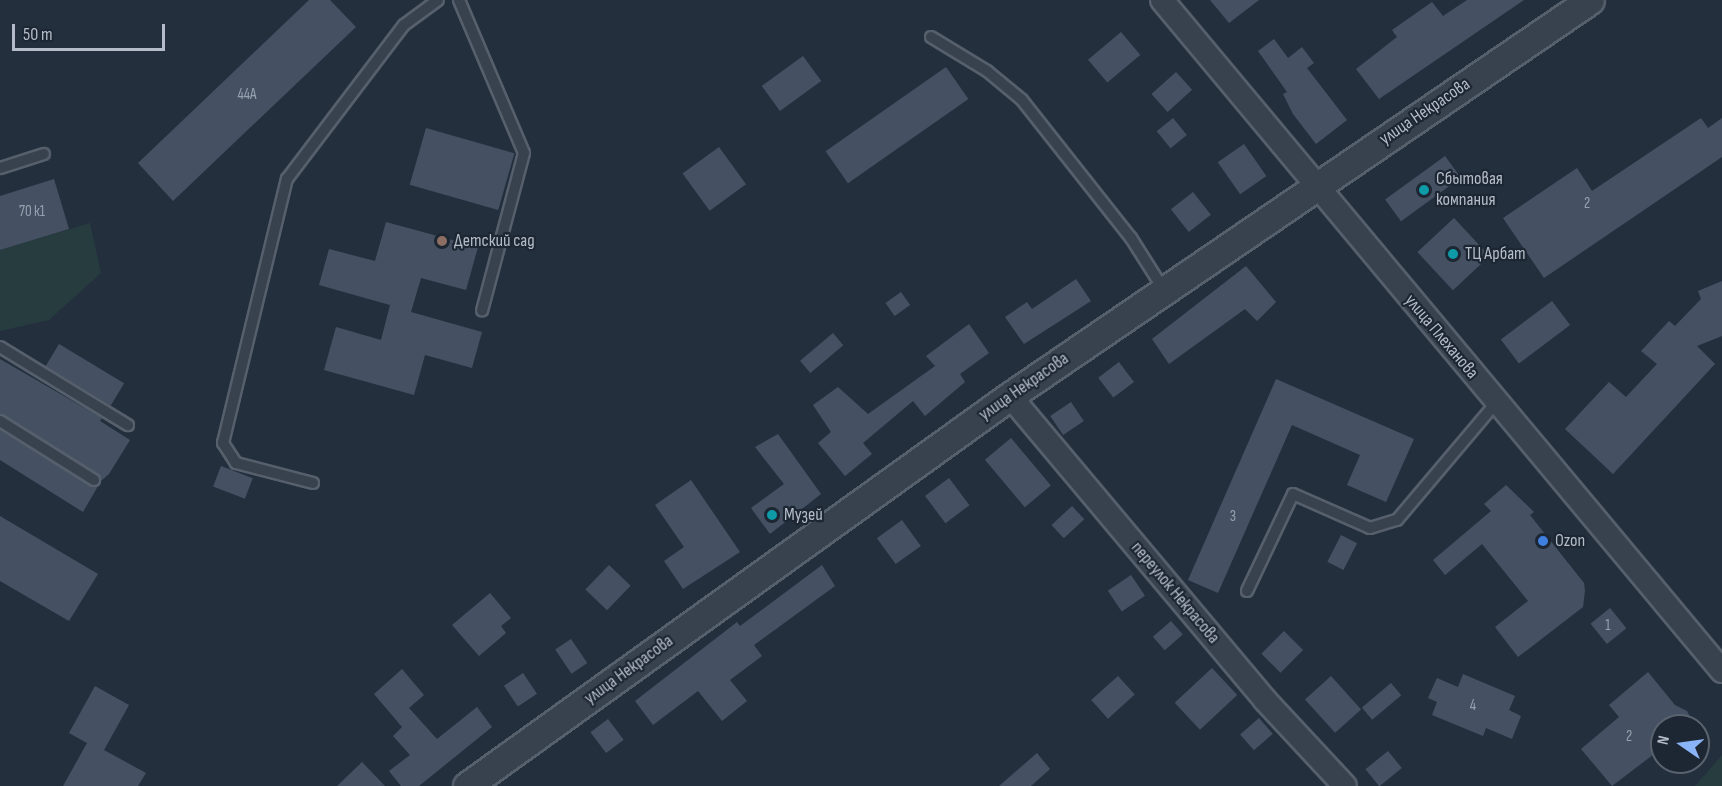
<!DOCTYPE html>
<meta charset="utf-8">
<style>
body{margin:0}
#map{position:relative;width:1722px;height:786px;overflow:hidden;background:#242f3e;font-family:"Sofia Sans Condensed",sans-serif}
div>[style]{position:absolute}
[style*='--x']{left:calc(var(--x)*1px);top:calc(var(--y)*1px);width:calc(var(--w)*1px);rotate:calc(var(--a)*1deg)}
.green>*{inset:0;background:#263c3f}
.building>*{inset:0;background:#455162;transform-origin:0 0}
.roads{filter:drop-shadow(2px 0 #565f6c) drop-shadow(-2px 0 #565f6c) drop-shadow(0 2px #565f6c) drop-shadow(0 -2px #565f6c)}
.service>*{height:10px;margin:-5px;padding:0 5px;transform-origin:5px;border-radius:5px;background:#38414e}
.minor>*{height:22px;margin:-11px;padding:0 11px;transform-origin:11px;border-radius:11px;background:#38414e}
.tertiary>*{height:27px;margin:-13.5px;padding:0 13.5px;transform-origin:13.5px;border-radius:13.5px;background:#38414e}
.dots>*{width:16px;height:16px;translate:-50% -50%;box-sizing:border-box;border:3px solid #1d2633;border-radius:50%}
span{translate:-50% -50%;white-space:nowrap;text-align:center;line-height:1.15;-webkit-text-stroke:4.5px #1d2633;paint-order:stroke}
.number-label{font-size:15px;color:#98a1af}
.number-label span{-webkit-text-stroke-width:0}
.street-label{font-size:18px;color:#b4bcc9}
.poi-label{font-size:18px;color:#b4bcc9}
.left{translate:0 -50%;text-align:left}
.north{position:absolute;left:1650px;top:714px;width:60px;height:60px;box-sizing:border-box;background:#1d2633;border:2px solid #59626f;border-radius:50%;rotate:283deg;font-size:16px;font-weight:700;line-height:24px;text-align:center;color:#b4bcc9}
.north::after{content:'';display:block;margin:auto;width:21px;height:27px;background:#8ab4f8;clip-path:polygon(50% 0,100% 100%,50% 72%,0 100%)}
.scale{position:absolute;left:12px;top:24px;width:153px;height:27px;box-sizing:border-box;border:3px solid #b4bcc9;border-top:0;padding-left:8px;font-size:18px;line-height:21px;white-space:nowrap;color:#b4bcc9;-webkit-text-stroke:4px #1d2633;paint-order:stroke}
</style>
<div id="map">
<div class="green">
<div style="clip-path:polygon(90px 223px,101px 273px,49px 320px,0 331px,0 250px)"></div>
<div style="clip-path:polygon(1722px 755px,1722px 786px,1695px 786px)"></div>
</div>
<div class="building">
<div style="clip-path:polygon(309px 0,330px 0,356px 27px,173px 201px,138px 163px)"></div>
<div style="clip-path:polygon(1210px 0,1259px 0,1229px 23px)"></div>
<div style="clip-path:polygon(1467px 0,1524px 0,1379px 99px,1356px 69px,1397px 37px,1392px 30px,1432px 2px,1443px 16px)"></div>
<div style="left:1121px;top:32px;width:30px;height:43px;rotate:50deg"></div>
<div style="clip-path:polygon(1274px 39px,1288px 58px,1302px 47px,1314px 63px,1307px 68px,1347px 120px,1316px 144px,1293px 114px,1283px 94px,1287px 92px,1258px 51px)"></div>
<div style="left:803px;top:56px;width:31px;height:51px;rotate:54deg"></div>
<div style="left:946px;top:67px;width:39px;height:147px;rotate:55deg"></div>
<div style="left:1176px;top:72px;width:24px;height:33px;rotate:48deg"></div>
<div style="left:1173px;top:118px;width:22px;height:21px;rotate:51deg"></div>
<div style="clip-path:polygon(1701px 118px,1708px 128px,1722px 118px,1722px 157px,1544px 278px,1503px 218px,1577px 168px,1592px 191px)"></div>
<div style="left:426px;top:128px;width:92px;height:59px;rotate:16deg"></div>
<div style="left:1244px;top:144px;width:39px;height:32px;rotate:55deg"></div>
<div style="left:719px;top:147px;width:46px;height:45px;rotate:54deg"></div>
<div style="left:1445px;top:156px;width:27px;height:74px;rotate:54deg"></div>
<div style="clip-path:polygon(54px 179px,69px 229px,0 250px,0 196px)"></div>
<div style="left:1193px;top:192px;width:29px;height:28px;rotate:52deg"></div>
<div style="left:1454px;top:218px;width:52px;height:50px;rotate:47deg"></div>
<div style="clip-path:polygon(386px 222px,478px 247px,466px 290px,421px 278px,411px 312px,482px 332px,472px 368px,425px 355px,414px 395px,324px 370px,336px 327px,381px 340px,390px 305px,319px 285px,329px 249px,375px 261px)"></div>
<div style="clip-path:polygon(1246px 266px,1276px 302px,1257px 321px,1245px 309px,1169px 364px,1152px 339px)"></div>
<div style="clip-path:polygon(1076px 279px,1091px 301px,1024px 344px,1005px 317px,1027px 302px,1032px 309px)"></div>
<div style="clip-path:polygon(1722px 281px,1722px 336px,1697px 346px,1715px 364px,1613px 474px,1565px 429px,1609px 382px,1626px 397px,1657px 364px,1641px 351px,1669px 321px,1675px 326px,1701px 299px,1698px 291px)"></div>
<div style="left:901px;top:292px;width:16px;height:19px;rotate:55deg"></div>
<div style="left:1552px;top:301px;width:30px;height:64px;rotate:53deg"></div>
<div style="clip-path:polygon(969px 324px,989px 353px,960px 374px,965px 382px,925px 416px,913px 401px,863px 443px,872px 454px,845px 476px,818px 443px,831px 432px,813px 405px,838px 387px,868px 414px,935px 366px,926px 356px)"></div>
<div style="left:833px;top:333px;width:16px;height:43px;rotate:50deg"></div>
<div style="left:59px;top:344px;width:76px;height:26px;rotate:31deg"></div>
<div style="clip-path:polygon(0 359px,102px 418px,100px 421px,130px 440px,109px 474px,101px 481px,98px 474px,0 414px)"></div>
<div style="left:1119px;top:362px;width:25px;height:26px;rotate:53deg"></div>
<div style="clip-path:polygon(1276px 379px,1414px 439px,1386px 502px,1347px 485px,1360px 455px,1292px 425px,1218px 593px,1188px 580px)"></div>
<div style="left:1071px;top:402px;width:23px;height:25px;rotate:56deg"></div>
<div style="clip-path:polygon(0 430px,90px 486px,98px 486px,83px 512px,0 460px)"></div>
<div style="clip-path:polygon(778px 434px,821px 494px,770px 534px,751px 508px,784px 484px,755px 447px)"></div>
<div style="left:1011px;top:438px;width:62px;height:34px;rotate:50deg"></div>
<div style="left:221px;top:466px;width:34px;height:22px;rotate:21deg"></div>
<div style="left:949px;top:478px;width:34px;height:30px;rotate:53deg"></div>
<div style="clip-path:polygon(691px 480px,740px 552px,683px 589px,664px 561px,684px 547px,655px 505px)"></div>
<div style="clip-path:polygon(1506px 485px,1534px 512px,1530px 515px,1584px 583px,1585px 591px,1583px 607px,1518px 657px,1495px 627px,1528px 601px,1482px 544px,1445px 575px,1433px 560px,1491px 511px,1484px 504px)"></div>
<div style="left:1072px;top:506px;width:18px;height:28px;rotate:47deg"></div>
<div style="clip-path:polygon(0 516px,98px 574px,69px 621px,0 581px)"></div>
<div style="left:902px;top:520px;width:32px;height:31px;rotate:54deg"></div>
<div style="left:1341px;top:535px;width:18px;height:30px;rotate:27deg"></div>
<div style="left:609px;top:565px;width:30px;height:34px;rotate:44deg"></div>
<div style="clip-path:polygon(822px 565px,835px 586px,754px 645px,762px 656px,730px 680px,747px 701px,722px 721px,698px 691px,653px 725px,635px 701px,737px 622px,740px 626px)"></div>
<div style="left:1131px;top:575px;width:25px;height:28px;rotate:56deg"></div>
<div style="clip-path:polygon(490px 593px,511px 618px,501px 626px,506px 633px,479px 656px,452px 625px)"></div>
<div style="left:1610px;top:608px;width:26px;height:25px;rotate:51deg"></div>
<div style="left:1171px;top:621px;width:18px;height:24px;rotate:49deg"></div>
<div style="left:1284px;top:631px;width:27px;height:32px;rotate:45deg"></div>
<div style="left:571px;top:639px;width:29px;height:19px;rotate:56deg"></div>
<div style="left:1212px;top:668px;width:37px;height:51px;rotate:47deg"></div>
<div style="clip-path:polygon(402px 669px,424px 695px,409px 708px,437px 739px,477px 707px,492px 727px,419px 786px,401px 786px,389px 771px,410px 755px,393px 736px,402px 727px,374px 694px)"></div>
<div style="clip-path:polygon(1648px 672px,1675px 705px,1687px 711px,1695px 726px,1662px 726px,1662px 748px,1612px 786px,1581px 749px,1619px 717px,1609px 705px)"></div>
<div style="left:523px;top:673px;width:25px;height:23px;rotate:56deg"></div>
<div style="clip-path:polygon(1463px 674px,1515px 696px,1509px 710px,1521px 716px,1512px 739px,1486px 728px,1483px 736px,1432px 715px,1437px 702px,1428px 698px,1437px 678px,1458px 687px)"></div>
<div style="left:1118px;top:676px;width:25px;height:36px;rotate:48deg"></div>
<div style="left:1331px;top:676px;width:45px;height:35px;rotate:48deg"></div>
<div style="left:1391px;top:683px;width:16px;height:38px;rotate:50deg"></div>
<div style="clip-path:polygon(95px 686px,129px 705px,104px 750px,146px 773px,138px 786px,63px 786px,87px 743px,69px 733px)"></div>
<div style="left:1259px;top:718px;width:21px;height:25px;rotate:49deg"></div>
<div style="left:608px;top:719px;width:26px;height:22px;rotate:53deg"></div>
<div style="left:1388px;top:751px;width:22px;height:29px;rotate:51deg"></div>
<div style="clip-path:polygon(1037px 753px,1050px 769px,1031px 786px,999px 786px)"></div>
<div style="clip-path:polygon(362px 762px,385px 786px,337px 786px)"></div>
</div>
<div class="roads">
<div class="service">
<div style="--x:459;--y:0;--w:166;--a:67"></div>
<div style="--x:524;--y:153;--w:163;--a:104.9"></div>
<div style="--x:931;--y:37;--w:66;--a:31.3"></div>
<div style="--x:987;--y:71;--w:45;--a:39.6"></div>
<div style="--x:1022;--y:100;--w:176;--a:51.7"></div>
<div style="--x:1131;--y:238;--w:62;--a:57.6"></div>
<div style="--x:0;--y:168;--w:46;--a:-17.7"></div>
<div style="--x:0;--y:347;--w:150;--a:31.4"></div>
<div style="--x:0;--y:421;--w:111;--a:32.1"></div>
<div style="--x:313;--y:483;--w:80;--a:-165.4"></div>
<div style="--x:236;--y:463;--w:24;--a:-123"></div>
<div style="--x:223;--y:443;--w:272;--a:-76.4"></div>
<div style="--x:287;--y:179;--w:193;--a:-52.8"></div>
<div style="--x:404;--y:25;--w:42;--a:-36.3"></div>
<div style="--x:1247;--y:591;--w:107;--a:-64.6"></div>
<div style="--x:1293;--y:494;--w:84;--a:23.8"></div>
<div style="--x:1370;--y:528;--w:28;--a:-17"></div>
<div style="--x:1397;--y:520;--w:153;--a:-49.8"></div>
</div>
<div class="minor">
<div style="--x:1162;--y:0;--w:874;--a:50.15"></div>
<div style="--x:1010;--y:396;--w:397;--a:50"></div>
<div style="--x:1265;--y:700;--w:117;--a:47.1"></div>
</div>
<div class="tertiary">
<div style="--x:467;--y:786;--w:669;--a:-35.69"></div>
<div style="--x:1010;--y:396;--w:702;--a:-34.32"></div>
</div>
</div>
<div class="dots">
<div style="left:1424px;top:190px;background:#0f9aa8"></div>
<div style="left:442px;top:241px;background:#8d6e63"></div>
<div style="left:1453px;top:254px;background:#0f9aa8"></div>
<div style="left:772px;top:515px;background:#0f9aa8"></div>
<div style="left:1543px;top:541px;background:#3f7fe0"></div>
</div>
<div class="number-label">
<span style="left:247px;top:95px">44А</span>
<span style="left:1587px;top:204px">2</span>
<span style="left:32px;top:212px">70 к1</span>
<span style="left:1233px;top:517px">3</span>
<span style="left:1608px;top:626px">1</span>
<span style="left:1473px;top:706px">4</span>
<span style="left:1629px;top:737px">2</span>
</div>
<div class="street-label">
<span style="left:1425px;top:112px;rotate:-34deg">улица Некрасова</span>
<span style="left:1441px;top:337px;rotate:50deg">улица Плеханова</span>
<span style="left:1024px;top:387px;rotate:-35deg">улица Некрасова</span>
<span style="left:1175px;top:593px;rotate:50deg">переулок Некрасова</span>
<span style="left:629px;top:670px;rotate:-36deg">улица Некрасова</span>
</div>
<div class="poi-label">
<span class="left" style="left:1436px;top:190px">Сбытовая<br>компания</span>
<span class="left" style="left:454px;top:241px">Детский сад</span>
<span class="left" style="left:1465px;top:254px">ТЦ Арбат</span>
<span class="left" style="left:784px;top:515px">Музей</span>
<span class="left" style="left:1555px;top:541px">Ozon</span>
</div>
<div class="north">N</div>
<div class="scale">50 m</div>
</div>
